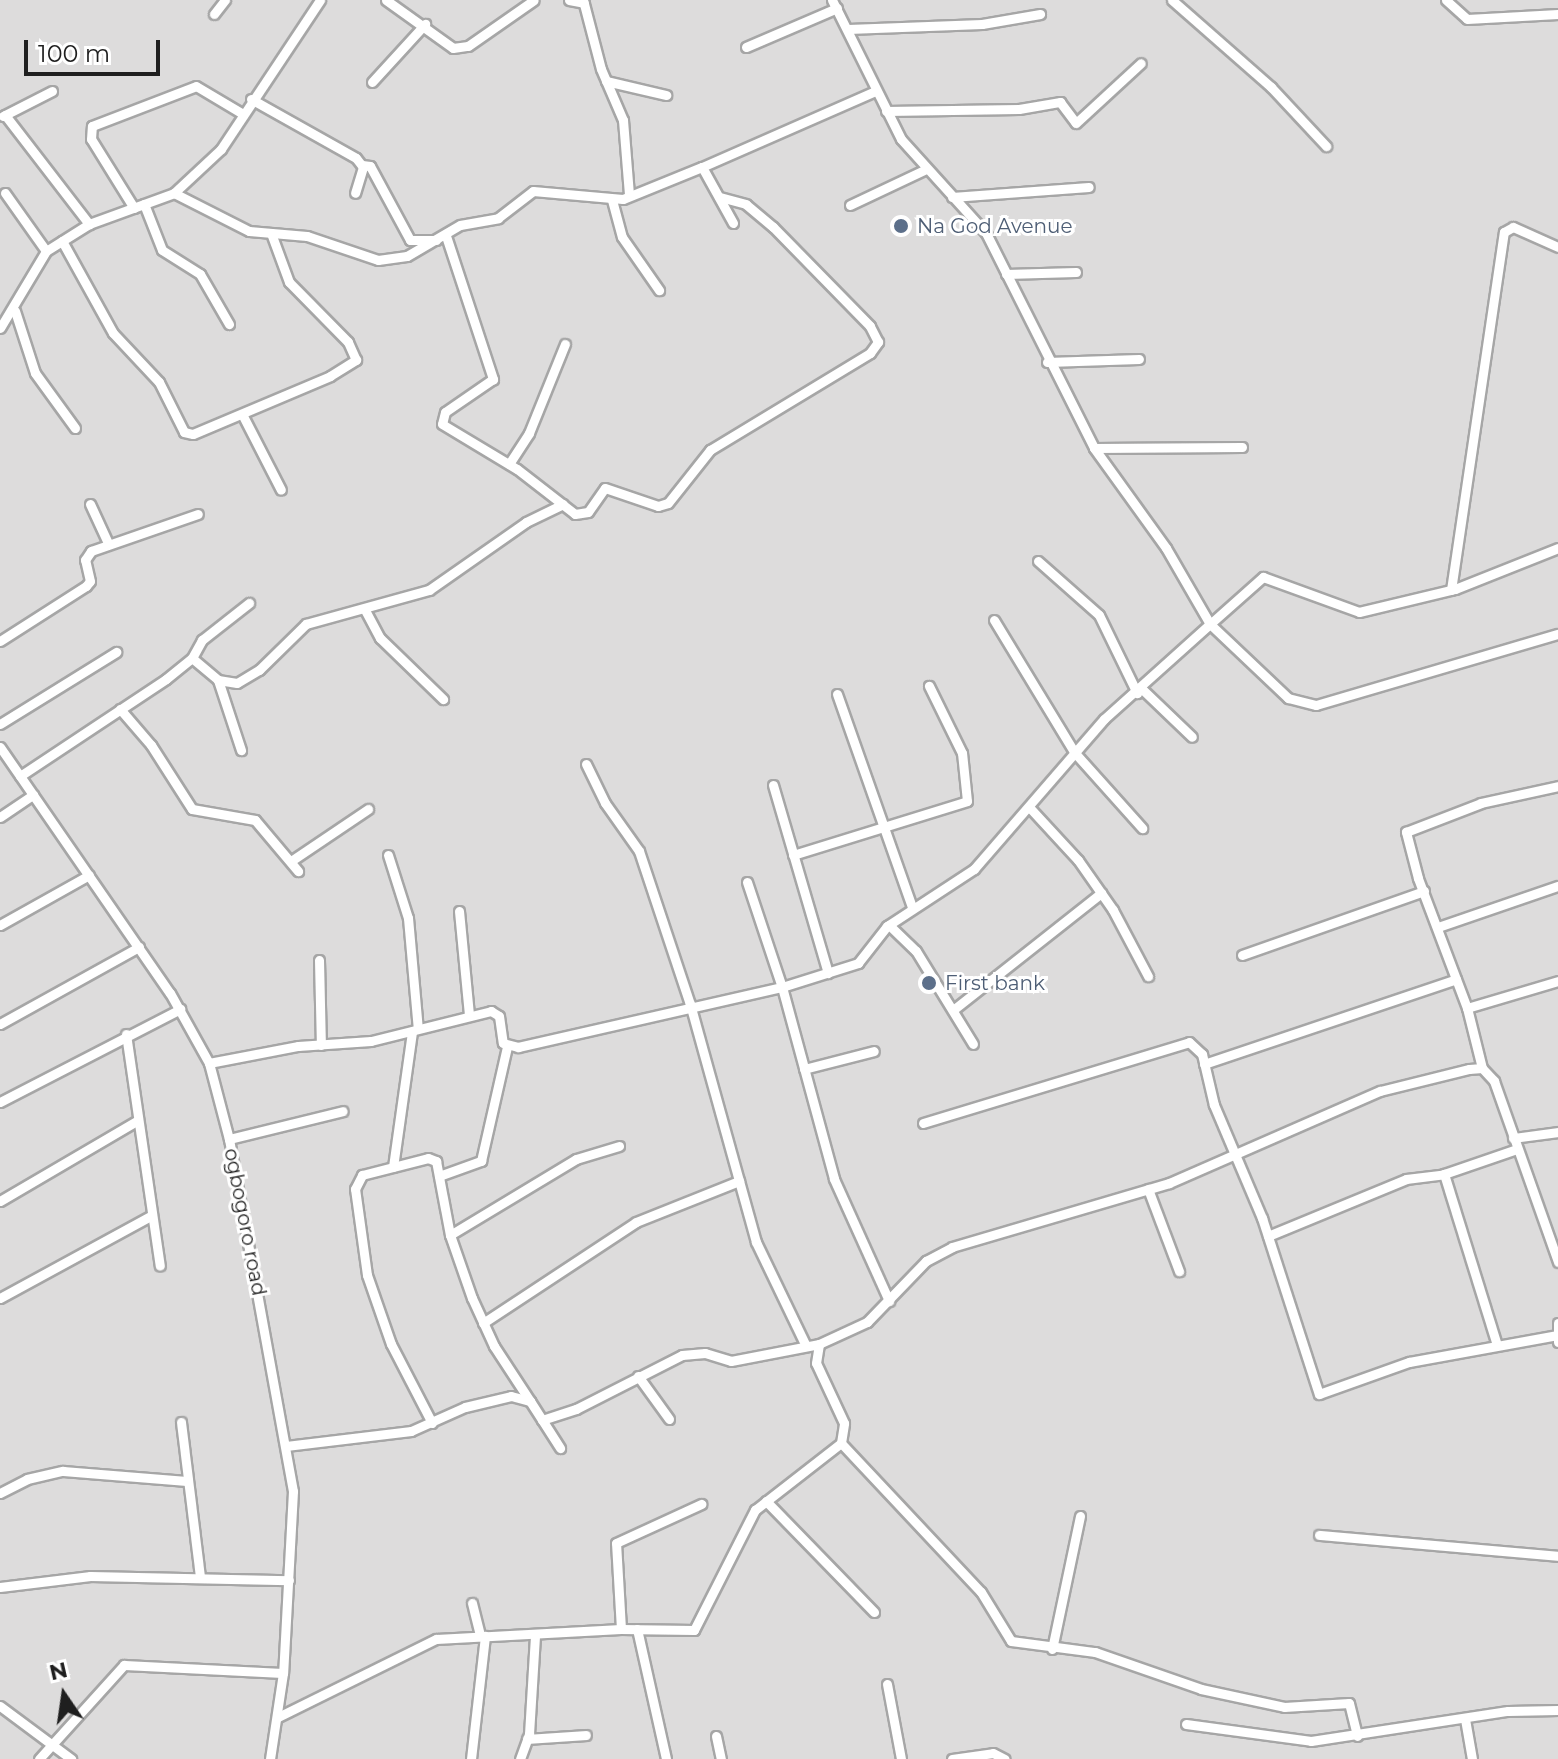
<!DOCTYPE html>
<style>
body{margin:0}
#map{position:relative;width:1558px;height:1759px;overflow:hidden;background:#f0ede6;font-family:Montserrat,sans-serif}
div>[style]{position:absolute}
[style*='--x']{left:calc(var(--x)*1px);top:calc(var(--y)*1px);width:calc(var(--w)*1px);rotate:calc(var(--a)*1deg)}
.residential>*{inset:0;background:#dddcdc;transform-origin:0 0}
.roads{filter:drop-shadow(2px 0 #a6a6a6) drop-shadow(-2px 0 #a6a6a6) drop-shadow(0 2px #a6a6a6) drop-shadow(0 -2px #a6a6a6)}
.minor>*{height:9px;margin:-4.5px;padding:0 4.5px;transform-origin:4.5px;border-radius:4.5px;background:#fff}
.dots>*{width:22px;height:22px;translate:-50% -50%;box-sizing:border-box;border:4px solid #fff;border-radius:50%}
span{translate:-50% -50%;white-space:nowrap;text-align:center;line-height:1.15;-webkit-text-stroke:6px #fff;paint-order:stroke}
.service-label{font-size:20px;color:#4e5e75}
.left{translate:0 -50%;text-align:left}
.street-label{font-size:20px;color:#1f1f1f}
.north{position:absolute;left:24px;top:1655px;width:80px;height:80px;-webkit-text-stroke:6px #fff;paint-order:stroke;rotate:347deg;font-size:22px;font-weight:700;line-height:32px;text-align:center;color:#1f1f1f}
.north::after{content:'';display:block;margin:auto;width:28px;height:36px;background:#1f1f1f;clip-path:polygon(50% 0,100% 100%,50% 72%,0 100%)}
.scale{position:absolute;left:24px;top:40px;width:136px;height:36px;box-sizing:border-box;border:4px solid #1f1f1f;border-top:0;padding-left:10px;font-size:24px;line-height:28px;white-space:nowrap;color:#1f1f1f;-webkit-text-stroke:6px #fff;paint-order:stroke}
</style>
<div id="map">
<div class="residential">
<div style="left:0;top:0;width:1558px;height:1759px"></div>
</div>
<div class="roads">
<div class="minor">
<div style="--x:386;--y:0;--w:82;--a:35.6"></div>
<div style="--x:453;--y:48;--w:15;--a:-8"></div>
<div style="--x:468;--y:46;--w:80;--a:-34.9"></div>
<div style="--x:569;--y:0;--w:15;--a:11"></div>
<div style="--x:583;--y:0;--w:71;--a:75.4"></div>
<div style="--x:601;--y:69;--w:56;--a:66.7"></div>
<div style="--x:623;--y:120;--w:75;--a:85.4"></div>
<div style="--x:832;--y:0;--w:155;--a:63.6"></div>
<div style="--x:901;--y:139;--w:127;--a:47.9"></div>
<div style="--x:986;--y:233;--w:241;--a:63.3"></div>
<div style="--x:1094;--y:448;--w:123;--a:54.2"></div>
<div style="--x:1166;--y:548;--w:88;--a:59.9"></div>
<div style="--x:1210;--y:624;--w:71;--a:-41.6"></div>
<div style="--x:1263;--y:577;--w:102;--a:20"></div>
<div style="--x:1359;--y:612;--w:99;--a:-13.5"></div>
<div style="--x:1455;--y:589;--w:111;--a:-21.7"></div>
<div style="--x:1172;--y:0;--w:132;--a:41.3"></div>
<div style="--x:1271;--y:87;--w:81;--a:47"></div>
<div style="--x:1446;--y:0;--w:28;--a:42"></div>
<div style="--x:1467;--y:19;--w:91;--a:-3.1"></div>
<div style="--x:214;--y:14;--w:18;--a:-52"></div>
<div style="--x:848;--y:29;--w:134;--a:-2.1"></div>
<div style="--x:982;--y:24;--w:59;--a:-9.8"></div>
<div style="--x:746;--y:47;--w:99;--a:-23.2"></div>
<div style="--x:606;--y:81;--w:62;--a:13.1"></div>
<div style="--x:372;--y:82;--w:79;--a:-47.6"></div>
<div style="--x:251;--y:99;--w:120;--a:29.3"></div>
<div style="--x:356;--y:158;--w:11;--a:52"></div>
<div style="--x:363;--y:167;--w:27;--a:107"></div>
<div style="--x:886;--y:111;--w:133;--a:-0.9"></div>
<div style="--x:1019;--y:109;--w:42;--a:-9.7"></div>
<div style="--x:1060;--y:102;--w:26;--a:53"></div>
<div style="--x:1076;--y:123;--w:88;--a:-42.7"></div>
<div style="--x:5;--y:115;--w:138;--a:52.4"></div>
<div style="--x:3;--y:116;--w:55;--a:-27"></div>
<div style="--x:362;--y:165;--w:8;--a:7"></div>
<div style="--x:370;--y:166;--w:84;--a:61.6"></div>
<div style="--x:410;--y:240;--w:26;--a:0"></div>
<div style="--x:702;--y:167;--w:189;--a:-23.7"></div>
<div style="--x:5;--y:193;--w:71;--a:54.7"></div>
<div style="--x:174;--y:193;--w:84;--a:26.9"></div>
<div style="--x:249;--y:231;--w:58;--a:4.9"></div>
<div style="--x:307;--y:236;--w:75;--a:18.7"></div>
<div style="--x:378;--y:260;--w:29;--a:-8"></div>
<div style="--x:407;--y:256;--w:61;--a:-30.3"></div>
<div style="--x:460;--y:225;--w:39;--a:-10"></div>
<div style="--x:498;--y:218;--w:44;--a:-37.6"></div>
<div style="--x:533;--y:191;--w:90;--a:5.1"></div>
<div style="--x:623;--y:199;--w:85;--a:-22.1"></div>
<div style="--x:702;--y:167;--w:64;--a:61"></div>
<div style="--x:952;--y:197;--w:137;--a:-4.2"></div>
<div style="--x:612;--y:200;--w:38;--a:75"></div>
<div style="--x:622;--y:237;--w:65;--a:55.1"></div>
<div style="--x:144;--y:204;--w:49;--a:68.6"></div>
<div style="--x:162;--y:250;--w:45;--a:32.3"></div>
<div style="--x:200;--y:274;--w:58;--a:59.9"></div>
<div style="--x:850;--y:205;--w:82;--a:-25.3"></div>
<div style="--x:134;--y:208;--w:81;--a:-121.9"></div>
<div style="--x:91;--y:139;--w:13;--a:-86"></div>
<div style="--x:92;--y:126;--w:111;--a:-21"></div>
<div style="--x:196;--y:86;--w:55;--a:30.8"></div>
<div style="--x:446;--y:236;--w:151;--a:71.8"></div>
<div style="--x:493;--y:379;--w:58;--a:145.5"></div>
<div style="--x:445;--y:412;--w:12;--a:104"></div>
<div style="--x:442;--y:424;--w:87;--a:31"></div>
<div style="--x:517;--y:469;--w:73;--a:37.8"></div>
<div style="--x:575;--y:514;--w:13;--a:-9"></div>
<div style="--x:588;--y:512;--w:29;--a:-55"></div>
<div style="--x:605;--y:488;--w:56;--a:18.8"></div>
<div style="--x:658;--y:506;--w:10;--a:-17"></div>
<div style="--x:668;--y:503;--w:68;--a:-51.6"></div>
<div style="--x:710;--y:450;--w:187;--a:-31.2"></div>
<div style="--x:870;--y:353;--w:14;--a:-54"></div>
<div style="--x:878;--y:342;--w:18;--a:-117"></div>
<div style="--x:870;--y:326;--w:139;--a:-134.4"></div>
<div style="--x:773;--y:227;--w:35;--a:-140"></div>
<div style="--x:746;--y:204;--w:28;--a:-165"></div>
<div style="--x:62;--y:241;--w:105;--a:61"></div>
<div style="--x:113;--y:333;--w:67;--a:46.8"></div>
<div style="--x:159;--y:382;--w:56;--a:63.4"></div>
<div style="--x:184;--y:432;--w:9;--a:13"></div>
<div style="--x:193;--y:434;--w:149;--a:-22.9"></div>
<div style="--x:330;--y:376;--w:31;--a:-32"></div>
<div style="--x:356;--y:360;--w:20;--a:-114"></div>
<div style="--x:348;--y:342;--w:84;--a:-134.5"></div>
<div style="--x:289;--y:282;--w:52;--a:-110.2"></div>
<div style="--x:1006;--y:274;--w:70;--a:-1.6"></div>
<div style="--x:15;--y:311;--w:65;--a:72.1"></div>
<div style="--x:35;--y:373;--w:68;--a:54"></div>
<div style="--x:0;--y:328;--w:90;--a:-59.1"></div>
<div style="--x:46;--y:251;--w:51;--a:-32.1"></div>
<div style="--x:89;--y:224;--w:90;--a:-20"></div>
<div style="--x:174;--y:193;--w:64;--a:-43.1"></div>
<div style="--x:221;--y:149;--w:179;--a:-56.4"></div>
<div style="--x:1047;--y:362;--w:92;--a:-1.9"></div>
<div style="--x:242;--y:414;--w:85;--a:62.8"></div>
<div style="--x:1094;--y:448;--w:148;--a:-0.4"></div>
<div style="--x:509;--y:464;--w:37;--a:-57"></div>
<div style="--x:529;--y:433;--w:96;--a:-68"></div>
<div style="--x:90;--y:504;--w:43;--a:65.2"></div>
<div style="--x:1038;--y:561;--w:81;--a:41.5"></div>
<div style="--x:1099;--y:615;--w:87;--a:64"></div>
<div style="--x:1451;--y:590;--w:362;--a:-81.6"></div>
<div style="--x:1504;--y:232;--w:10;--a:-29"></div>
<div style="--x:1513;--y:227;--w:49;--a:24"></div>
<div style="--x:365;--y:610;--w:32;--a:62"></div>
<div style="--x:380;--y:638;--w:88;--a:44.1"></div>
<div style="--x:994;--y:620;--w:156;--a:58.7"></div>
<div style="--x:1075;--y:753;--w:101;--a:48.2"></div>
<div style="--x:0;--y:641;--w:102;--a:-32.6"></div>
<div style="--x:86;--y:586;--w:6;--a:-51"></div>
<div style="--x:90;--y:581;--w:22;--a:-103"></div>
<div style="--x:85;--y:560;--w:11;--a:-56"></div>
<div style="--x:91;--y:551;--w:113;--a:-19.1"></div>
<div style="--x:192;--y:658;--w:34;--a:40"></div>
<div style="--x:218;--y:680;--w:19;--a:9"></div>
<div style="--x:237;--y:683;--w:26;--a:-31"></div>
<div style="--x:259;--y:670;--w:66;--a:-44.4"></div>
<div style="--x:306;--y:624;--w:128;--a:-15.5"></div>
<div style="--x:429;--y:590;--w:118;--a:-35"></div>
<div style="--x:526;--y:522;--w:41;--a:-25.9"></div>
<div style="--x:218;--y:680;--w:74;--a:71.8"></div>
<div style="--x:1142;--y:689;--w:69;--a:43.8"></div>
<div style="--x:837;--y:694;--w:226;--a:70.6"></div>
<div style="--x:120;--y:709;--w:48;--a:49.3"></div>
<div style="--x:151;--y:745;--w:76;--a:57.4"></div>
<div style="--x:192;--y:809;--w:64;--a:9.9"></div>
<div style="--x:255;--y:820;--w:67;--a:49.9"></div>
<div style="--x:0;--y:724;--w:137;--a:-31.8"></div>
<div style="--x:0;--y:747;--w:299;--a:55.4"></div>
<div style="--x:170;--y:993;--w:80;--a:60.9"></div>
<div style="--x:209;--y:1063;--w:79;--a:75.3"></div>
<div style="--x:229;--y:1139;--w:358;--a:79.7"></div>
<div style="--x:293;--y:1491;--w:182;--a:93.1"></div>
<div style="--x:283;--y:1673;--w:87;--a:98.6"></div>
<div style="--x:586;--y:764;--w:43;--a:64"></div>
<div style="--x:605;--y:803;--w:59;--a:54.7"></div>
<div style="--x:639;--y:851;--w:161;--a:71.6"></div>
<div style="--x:690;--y:1004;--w:247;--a:74.5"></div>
<div style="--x:756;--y:1242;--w:115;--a:64.3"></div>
<div style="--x:20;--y:776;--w:175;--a:-33.6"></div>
<div style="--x:166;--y:679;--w:33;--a:-39"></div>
<div style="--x:192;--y:658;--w:21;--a:-61"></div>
<div style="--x:202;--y:640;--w:60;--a:-38.2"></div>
<div style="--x:773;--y:785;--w:196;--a:73.7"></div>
<div style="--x:1030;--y:808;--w:71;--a:47.3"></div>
<div style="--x:1078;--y:860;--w:61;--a:55"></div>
<div style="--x:1113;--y:910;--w:75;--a:62.1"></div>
<div style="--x:0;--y:817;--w:40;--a:-34"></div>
<div style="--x:388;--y:855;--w:66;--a:72.4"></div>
<div style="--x:408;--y:918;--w:111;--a:84.9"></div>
<div style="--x:793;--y:855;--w:182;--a:-17.2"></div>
<div style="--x:967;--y:801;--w:48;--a:-95.9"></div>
<div style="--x:962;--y:753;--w:75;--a:-116.2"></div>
<div style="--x:291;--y:861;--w:93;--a:-34"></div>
<div style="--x:747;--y:882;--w:111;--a:71.6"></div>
<div style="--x:782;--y:987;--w:199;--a:74.8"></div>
<div style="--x:834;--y:1179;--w:134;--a:65.7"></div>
<div style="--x:459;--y:911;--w:104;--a:84.5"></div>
<div style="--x:0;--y:925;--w:102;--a:-29.3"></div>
<div style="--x:889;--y:925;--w:37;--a:44"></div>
<div style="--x:916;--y:951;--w:109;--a:58.5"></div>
<div style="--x:1438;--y:927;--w:127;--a:-18.9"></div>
<div style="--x:1242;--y:955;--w:193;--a:-19.4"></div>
<div style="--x:319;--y:960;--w:85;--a:88.7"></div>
<div style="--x:1467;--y:1008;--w:95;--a:-16.5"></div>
<div style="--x:953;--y:1010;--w:189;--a:-38.3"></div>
<div style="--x:0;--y:1024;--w:159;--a:-29"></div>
<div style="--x:126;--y:1034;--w:234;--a:81.7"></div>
<div style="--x:209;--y:1063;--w:91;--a:-10.8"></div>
<div style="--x:298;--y:1046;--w:73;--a:-3.9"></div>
<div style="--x:371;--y:1041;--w:124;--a:-14"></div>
<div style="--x:491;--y:1011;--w:9;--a:32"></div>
<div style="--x:499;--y:1016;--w:27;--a:82"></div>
<div style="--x:503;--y:1043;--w:16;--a:15"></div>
<div style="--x:518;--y:1047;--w:271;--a:-12.8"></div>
<div style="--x:782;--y:987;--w:80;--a:-17.5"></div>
<div style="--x:858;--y:963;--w:47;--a:-51.9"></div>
<div style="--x:887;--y:926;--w:104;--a:-33.2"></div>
<div style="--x:974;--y:869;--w:198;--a:-49.1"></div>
<div style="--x:1104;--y:719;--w:142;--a:-41.9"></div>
<div style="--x:1210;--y:624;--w:108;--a:43.5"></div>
<div style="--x:1288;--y:698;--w:29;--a:14"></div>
<div style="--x:1316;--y:705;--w:252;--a:-16.4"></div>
<div style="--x:1204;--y:1064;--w:266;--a:-18.6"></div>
<div style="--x:1482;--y:1068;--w:62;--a:-104"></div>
<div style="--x:1467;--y:1008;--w:139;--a:-110.7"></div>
<div style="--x:1418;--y:878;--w:48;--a:-104.6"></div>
<div style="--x:1406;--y:832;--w:80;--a:-21.1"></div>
<div style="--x:1481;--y:803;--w:79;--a:-12.4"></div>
<div style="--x:804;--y:1069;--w:72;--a:-14.4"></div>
<div style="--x:0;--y:1102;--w:203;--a:-27.3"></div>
<div style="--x:923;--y:1123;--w:278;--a:-16.9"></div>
<div style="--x:1189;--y:1042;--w:18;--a:43"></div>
<div style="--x:1202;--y:1054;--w:52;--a:76.8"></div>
<div style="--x:1214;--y:1105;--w:123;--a:67"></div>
<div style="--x:1262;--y:1218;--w:185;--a:72.1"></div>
<div style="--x:1319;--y:1394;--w:96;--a:-19.6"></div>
<div style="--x:1409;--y:1362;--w:151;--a:-10.3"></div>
<div style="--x:1513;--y:1138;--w:45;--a:-7.6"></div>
<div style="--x:229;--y:1139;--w:117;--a:-13.8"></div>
<div style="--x:393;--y:1167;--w:137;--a:-82"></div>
<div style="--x:1444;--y:1174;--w:179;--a:72.8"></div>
<div style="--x:439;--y:1176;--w:45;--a:-19.7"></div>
<div style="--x:481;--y:1161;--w:117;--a:-77.2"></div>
<div style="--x:1148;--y:1189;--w:88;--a:69.3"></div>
<div style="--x:0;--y:1201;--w:160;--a:-30.4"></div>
<div style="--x:450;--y:1235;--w:147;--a:-31.1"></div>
<div style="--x:576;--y:1159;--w:45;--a:-16.8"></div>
<div style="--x:1268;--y:1236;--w:149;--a:-22.4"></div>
<div style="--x:1406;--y:1179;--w:38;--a:-7"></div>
<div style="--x:1444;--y:1174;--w:77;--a:-18.9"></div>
<div style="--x:0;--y:1298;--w:173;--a:-28.6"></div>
<div style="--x:483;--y:1323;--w:183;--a:-33.4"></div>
<div style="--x:636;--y:1222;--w:111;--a:-21.7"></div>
<div style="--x:1558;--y:1323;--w:19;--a:90"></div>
<div style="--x:638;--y:1376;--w:53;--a:54.2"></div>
<div style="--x:542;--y:1420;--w:36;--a:-18"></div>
<div style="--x:576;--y:1409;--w:119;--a:-27"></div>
<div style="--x:682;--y:1355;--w:23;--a:-5"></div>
<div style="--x:705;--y:1353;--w:27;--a:17"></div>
<div style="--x:731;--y:1361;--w:90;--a:-10.9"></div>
<div style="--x:819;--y:1344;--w:53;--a:-24.6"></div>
<div style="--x:867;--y:1322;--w:85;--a:-46"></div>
<div style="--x:926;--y:1261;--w:30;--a:-28"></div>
<div style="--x:952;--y:1247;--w:226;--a:-16.4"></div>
<div style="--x:1169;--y:1183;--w:230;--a:-23.6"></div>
<div style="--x:1380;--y:1091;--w:92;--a:-13.9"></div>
<div style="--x:1469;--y:1069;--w:13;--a:-4"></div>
<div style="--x:1482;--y:1068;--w:18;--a:47"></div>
<div style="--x:1494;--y:1081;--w:192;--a:70.5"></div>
<div style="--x:181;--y:1422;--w:155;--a:83"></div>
<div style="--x:432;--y:1423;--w:89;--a:-117.4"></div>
<div style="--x:391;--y:1344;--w:73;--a:-109.2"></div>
<div style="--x:367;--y:1275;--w:87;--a:-97.9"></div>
<div style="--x:355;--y:1189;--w:16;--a:-63"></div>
<div style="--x:362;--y:1175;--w:68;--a:-14.4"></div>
<div style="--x:428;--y:1158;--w:9;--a:21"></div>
<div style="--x:436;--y:1161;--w:75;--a:79.3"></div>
<div style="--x:450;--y:1235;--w:67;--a:70.8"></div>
<div style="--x:472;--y:1298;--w:53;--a:65.4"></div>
<div style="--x:494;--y:1346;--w:66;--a:56.8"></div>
<div style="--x:841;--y:1443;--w:204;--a:46.8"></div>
<div style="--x:981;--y:1592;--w:57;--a:58.5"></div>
<div style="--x:1011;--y:1641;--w:85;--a:7.5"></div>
<div style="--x:1095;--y:1652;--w:112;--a:19.2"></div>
<div style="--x:1201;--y:1689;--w:85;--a:12.2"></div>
<div style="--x:1284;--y:1707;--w:65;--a:-3.5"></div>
<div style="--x:1349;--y:1703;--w:34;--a:76"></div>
<div style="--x:286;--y:1446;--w:126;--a:-6.8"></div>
<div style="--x:411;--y:1431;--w:59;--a:-24"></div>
<div style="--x:465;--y:1407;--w:47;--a:-13.4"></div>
<div style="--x:511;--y:1396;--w:20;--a:15"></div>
<div style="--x:530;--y:1401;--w:56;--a:57.4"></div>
<div style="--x:0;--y:1493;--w:30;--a:-27"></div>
<div style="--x:27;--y:1479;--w:37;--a:-13"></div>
<div style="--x:63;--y:1471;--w:124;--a:4.6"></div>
<div style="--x:766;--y:1501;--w:155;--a:45.8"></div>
<div style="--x:1319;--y:1535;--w:240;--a:5"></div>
<div style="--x:0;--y:1587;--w:91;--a:-7"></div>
<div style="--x:90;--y:1576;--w:199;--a:1.2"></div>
<div style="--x:472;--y:1603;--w:34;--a:76"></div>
<div style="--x:621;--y:1629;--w:86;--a:-93.3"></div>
<div style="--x:616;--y:1543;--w:94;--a:-24.6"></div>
<div style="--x:637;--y:1629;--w:133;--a:77.4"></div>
<div style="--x:1052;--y:1649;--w:136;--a:-78.1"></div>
<div style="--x:887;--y:1684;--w:76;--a:79.4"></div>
<div style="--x:0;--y:1706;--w:89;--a:36.7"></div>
<div style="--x:278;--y:1717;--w:176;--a:-26.3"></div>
<div style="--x:436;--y:1639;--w:185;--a:-3.1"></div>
<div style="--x:621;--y:1629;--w:73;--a:0.8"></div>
<div style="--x:694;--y:1630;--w:135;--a:-63.1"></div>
<div style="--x:755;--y:1510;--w:109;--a:-37.9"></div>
<div style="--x:841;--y:1443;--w:20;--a:-81"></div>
<div style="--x:844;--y:1423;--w:66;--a:-115"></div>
<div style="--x:816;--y:1363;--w:19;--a:-81"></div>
<div style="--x:1465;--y:1719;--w:41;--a:80.1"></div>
<div style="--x:1186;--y:1724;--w:126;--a:7.7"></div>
<div style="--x:1311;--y:1741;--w:199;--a:-8.7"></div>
<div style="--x:1508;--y:1711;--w:50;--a:-1.1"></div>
<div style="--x:716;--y:1736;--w:24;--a:78"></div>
<div style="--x:527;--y:1739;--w:59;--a:-3.9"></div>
<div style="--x:39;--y:1759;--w:127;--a:-47.9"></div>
<div style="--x:124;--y:1665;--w:159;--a:2.9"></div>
<div style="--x:471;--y:1759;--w:124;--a:-83.5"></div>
<div style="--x:520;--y:1759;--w:27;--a:-70"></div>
<div style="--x:529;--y:1734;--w:97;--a:-86.5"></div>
<div style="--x:952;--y:1759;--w:41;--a:-8.3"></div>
<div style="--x:993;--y:1753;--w:13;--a:27"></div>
</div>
</div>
<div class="dots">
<div style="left:901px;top:226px;background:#5c6f8a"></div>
<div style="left:929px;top:983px;background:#5c6f8a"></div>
</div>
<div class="service-label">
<span class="left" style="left:917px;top:226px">Na God Avenue</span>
<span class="left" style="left:945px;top:983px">First bank</span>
</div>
<div class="street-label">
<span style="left:245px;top:1222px;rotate:79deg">ogbogoro road</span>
</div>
<div class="north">N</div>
<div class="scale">100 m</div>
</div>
